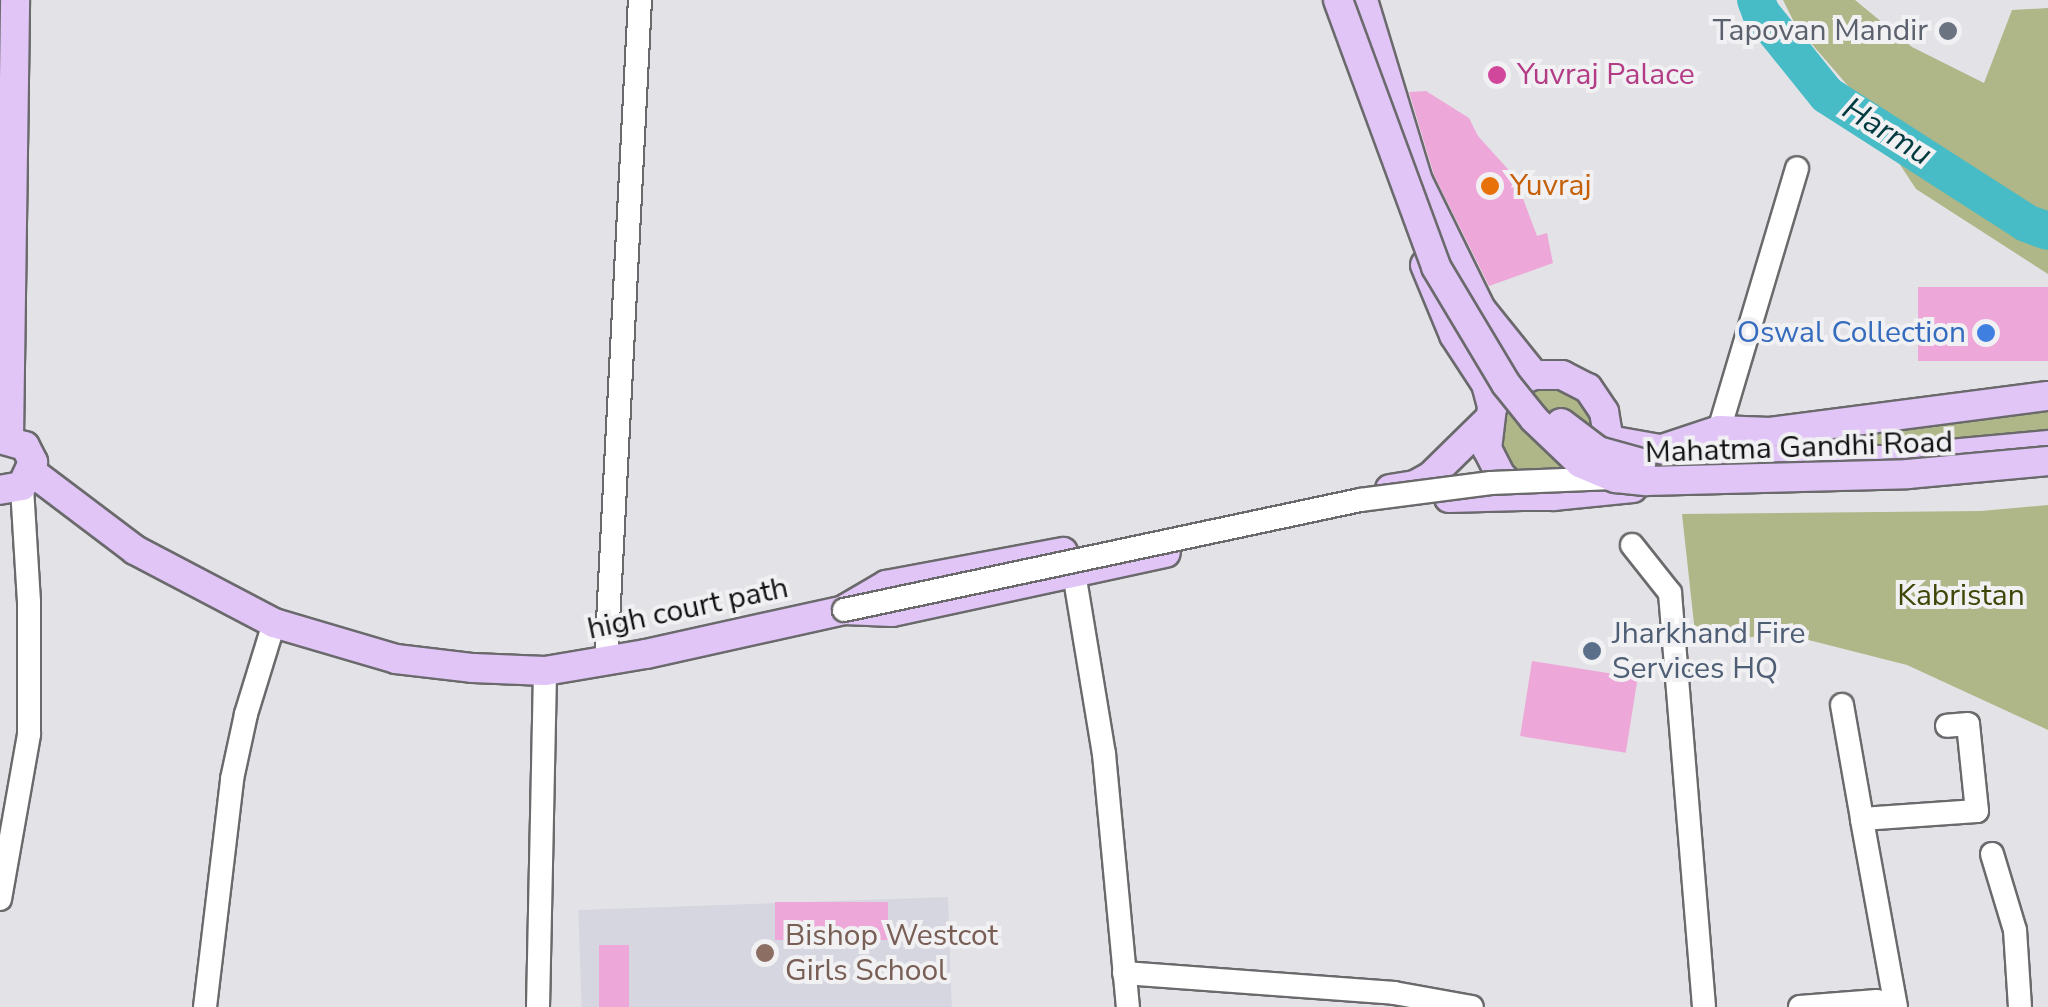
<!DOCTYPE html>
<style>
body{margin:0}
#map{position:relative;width:2048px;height:1007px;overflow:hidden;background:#e3e3e7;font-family:"Nunito Sans",sans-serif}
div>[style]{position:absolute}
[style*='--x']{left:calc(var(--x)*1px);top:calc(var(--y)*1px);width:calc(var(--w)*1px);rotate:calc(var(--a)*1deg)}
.built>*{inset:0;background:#d6d6e0;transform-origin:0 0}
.green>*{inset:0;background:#afb687}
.river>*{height:38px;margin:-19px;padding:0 19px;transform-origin:19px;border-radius:19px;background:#47bcc6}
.building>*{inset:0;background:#eda7d8;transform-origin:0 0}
.roads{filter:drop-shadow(2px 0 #6a6a6c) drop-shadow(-2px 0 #6a6a6c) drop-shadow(0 2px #6a6a6c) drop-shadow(0 -2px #6a6a6c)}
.minor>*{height:22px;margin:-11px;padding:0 11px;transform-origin:11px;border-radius:11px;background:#fff}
.major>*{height:28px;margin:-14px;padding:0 14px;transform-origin:14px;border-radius:14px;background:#e1c5f7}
.bridges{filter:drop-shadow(2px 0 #6a6a6c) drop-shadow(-2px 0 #6a6a6c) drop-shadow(0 2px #6a6a6c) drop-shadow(0 -2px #6a6a6c)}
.minor-bridge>*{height:22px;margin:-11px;padding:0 11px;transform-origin:11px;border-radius:11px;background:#fff}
.major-bridge>*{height:28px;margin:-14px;padding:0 14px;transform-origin:14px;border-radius:14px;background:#e1c5f7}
.dots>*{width:28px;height:28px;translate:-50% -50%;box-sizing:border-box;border:5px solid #f1f1f4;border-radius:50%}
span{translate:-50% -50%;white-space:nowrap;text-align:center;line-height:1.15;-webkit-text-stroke:8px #f1f1f4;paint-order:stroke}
.worship-label{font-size:30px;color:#5b616d}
.right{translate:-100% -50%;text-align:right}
.hotel-label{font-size:30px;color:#b23c85}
.left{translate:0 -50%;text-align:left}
.food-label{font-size:30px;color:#c56008}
.shop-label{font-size:30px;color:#366cbe}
.street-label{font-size:30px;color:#121213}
.park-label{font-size:30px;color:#404607}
.service-label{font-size:30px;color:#4e5e75}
.education-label{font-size:30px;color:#785e54}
.water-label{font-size:32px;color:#023b3f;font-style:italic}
</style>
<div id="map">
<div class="built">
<div style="left:948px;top:897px;width:110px;height:370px;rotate:88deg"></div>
</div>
<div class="green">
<div style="clip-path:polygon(1783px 0,1855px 0,1912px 47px,1984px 83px,2012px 10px,2048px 8px,2048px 274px,1916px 189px,1849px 87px,1796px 26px)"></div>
<div style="clip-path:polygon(1557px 389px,1579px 400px,1593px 419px,1596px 431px,1589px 466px,1525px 484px,1501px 458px,1498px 446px,1505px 411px,1534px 390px)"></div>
<div style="clip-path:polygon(2048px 408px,2048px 432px,2017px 437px,1819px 449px,1805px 440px)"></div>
<div style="clip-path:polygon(2048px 505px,2048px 730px,1907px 665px,1785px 634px,1696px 642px,1682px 514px,1981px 511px)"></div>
</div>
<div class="river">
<div style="--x:1756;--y:0;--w:14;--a:69"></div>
<div style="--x:1761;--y:13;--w:105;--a:51.2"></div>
<div style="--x:1827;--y:95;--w:237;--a:32.7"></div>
<div style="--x:2026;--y:223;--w:23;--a:20"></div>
</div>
<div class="building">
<div style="clip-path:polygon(1426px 91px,1469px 118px,1478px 136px,1515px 177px,1537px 236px,1547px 233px,1553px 263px,1489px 286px,1434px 175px,1409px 92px)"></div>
<div style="left:2048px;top:287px;width:74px;height:130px;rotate:90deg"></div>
<div style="left:1532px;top:661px;width:107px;height:76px;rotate:9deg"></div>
<div style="left:888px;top:902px;width:38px;height:113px;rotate:90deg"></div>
<div style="left:599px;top:945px;width:30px;height:62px"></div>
</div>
<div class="roads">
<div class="minor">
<div style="--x:1719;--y:430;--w:273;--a:-73.4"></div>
<div style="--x:1632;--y:545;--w:61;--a:51.6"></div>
<div style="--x:1670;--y:593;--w:415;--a:85.3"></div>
<div style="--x:1074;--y:573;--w:183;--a:80.6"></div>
<div style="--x:1104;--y:754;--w:254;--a:84.6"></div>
<div style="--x:606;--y:661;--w:662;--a:-87.06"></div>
<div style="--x:1842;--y:705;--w:116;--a:80"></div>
<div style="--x:1992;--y:854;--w:79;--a:73.2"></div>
<div style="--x:2015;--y:930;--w:77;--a:86.3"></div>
<div style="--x:0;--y:899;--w:168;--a:-80"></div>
<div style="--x:29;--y:734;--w:132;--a:-90"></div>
<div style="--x:29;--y:602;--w:116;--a:-93.5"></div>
<div style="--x:1124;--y:973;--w:271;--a:4.2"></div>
<div style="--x:1394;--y:993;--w:79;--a:10.2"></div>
<div style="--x:205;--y:1007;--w:230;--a:-83.2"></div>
<div style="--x:232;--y:779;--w:66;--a:-77.8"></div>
<div style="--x:246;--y:714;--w:95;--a:-72.9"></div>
<div style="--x:538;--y:1007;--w:336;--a:-88.8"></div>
<div style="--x:1800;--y:1007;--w:77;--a:-4.5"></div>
<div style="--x:1877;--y:1001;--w:17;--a:21"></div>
<div style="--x:1896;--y:1007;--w:191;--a:-100.3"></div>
<div style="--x:1862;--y:819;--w:115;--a:-4"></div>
<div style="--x:1977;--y:811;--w:87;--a:-95.9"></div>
<div style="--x:1968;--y:724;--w:21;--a:175"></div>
</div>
<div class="major">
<div style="--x:1363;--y:0;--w:189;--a:73.1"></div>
<div style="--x:1418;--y:181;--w:143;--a:63.8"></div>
<div style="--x:1481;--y:309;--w:85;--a:51.2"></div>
<div style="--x:1425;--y:265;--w:76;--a:67.5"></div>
<div style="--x:1454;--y:335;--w:59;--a:56.9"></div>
<div style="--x:1486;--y:384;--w:24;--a:75"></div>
<div style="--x:1534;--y:375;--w:28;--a:0"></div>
<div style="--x:1562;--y:375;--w:29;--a:27"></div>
<div style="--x:1588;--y:388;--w:29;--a:56"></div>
<div style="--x:1604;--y:412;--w:28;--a:80"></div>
<div style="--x:1609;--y:440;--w:28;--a:108"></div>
<div style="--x:1600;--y:467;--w:29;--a:134"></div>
<div style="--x:1580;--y:488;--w:28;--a:163"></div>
<div style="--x:1553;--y:496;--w:31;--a:180"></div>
<div style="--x:1522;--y:496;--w:29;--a:-136"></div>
<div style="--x:1501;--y:476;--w:30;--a:-117"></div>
<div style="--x:1487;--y:449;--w:42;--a:-83.2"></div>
<div style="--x:1492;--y:407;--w:27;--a:-51"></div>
<div style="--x:1509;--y:386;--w:27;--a:-24"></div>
<div style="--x:9;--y:438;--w:438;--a:-89.2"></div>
<div style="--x:0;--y:439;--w:26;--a:16"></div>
<div style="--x:25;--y:446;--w:18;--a:63"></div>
<div style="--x:33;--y:462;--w:26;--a:115"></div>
<div style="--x:22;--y:486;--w:22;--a:170"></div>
<div style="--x:1609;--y:440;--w:109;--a:10.1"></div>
<div style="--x:1716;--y:459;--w:169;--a:0.3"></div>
<div style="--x:1885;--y:460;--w:164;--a:-5.3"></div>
<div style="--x:1665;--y:448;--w:57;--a:-18.4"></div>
<div style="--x:1719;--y:430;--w:51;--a:2.2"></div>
<div style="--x:1770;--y:432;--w:280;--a:-7.4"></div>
<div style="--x:32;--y:472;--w:129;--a:37.1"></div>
<div style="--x:135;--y:550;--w:157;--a:27.7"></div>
<div style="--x:274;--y:623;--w:127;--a:16.4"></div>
<div style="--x:396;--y:659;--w:78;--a:6.7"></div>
<div style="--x:473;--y:668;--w:72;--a:2.4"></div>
<div style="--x:545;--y:671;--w:102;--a:-9.6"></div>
<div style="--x:646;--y:654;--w:203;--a:-12.5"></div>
<div style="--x:844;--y:610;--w:48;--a:2.4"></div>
<div style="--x:892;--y:612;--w:280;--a:-12.2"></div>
<div style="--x:1390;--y:489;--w:25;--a:-9"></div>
<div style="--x:1415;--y:485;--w:18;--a:-29"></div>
<div style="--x:1431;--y:476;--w:80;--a:-44.5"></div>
<div style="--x:1553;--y:496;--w:80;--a:-5.7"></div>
<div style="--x:1449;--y:498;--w:73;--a:-1.6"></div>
<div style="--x:845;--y:609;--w:48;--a:-30.3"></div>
<div style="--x:886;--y:585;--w:180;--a:-10.6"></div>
</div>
</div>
<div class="bridges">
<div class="minor-bridge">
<div style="--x:844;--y:610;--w:528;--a:-12.03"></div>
<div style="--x:1360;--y:500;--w:132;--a:-7.4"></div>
<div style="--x:1491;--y:483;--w:122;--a:-2.3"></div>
</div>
<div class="major-bridge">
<div style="--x:1338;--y:0;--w:284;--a:69.8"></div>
<div style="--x:1436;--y:267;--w:136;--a:59.1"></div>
<div style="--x:1506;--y:384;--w:45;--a:51.3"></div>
<div style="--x:1534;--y:419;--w:64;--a:43.7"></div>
<div style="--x:1580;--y:463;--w:39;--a:23"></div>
<div style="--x:1616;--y:478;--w:31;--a:6"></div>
<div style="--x:1647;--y:481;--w:261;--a:-1.5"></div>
<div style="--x:1908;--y:474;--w:141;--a:-5.3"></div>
<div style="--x:1561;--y:423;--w:46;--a:37.1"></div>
<div style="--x:1598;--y:451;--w:45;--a:15.6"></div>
</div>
</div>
<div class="dots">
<div style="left:1948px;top:31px;background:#6b7280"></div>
<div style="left:1497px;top:75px;background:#d1479c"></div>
<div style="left:1490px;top:186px;background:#e8710a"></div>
<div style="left:1986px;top:333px;background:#3f7fe0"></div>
<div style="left:1592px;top:651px;background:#5c6f8a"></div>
<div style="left:765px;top:953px;background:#8d6e63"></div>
</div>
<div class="worship-label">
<span class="right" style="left:1928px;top:31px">Tapovan Mandir</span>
</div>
<div class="hotel-label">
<span class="left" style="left:1517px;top:75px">Yuvraj Palace</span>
</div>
<div class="food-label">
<span class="left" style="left:1510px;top:186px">Yuvraj</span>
</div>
<div class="shop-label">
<span class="right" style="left:1966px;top:333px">Oswal Collection</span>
</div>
<div class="street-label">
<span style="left:1799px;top:448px;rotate:-2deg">Mahatma Gandhi Road</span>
<span style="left:688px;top:609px;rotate:-12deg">high court path</span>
</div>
<div class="park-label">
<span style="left:1961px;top:596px">Kabristan</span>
</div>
<div class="service-label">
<span class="left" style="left:1612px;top:651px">Jharkhand Fire<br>Services HQ</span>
</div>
<div class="education-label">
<span class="left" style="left:785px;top:953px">Bishop Westcot<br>Girls School</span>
</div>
<div class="water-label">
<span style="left:1887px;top:132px;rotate:32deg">Harmu</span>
</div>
</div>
